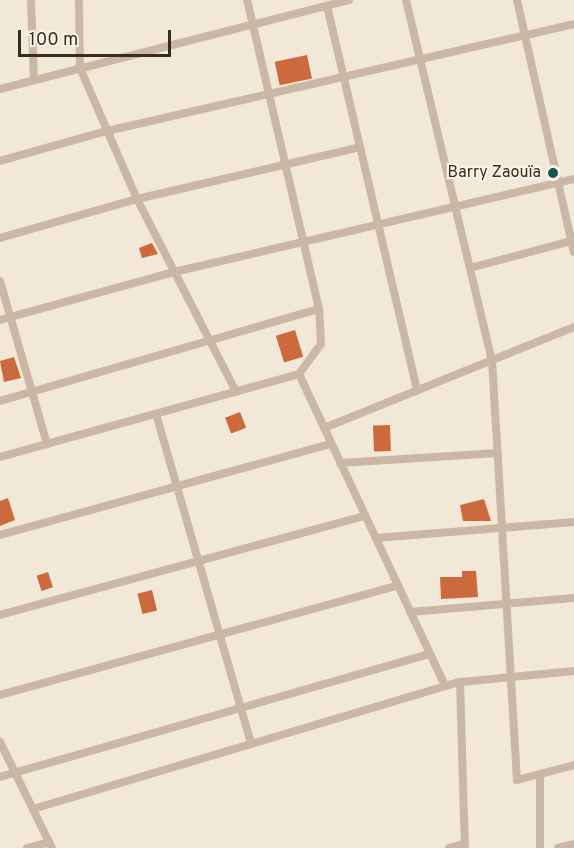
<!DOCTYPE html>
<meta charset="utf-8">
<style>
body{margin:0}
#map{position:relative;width:574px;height:848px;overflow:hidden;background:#f2e8d8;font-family:Overpass,sans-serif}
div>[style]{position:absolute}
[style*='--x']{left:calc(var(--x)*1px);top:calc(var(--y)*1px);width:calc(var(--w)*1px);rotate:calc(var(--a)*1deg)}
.building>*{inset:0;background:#cc693d;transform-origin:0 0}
.minor>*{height:8px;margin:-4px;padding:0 4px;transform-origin:4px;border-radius:4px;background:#cbb8a4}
.dots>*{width:16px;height:16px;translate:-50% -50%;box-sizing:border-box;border:3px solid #faf2e5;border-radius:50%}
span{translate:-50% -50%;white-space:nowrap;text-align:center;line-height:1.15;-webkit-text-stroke:4.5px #faf2e5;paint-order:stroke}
.poi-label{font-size:16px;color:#362c26}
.right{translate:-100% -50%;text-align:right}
.scale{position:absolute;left:18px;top:30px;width:153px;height:27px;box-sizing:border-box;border:3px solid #362c26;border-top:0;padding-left:8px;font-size:18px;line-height:21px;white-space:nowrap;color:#362c26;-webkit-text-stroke:4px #faf2e5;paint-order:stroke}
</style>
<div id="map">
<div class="building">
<div style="left:307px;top:55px;width:24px;height:33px;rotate:78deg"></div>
<div style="clip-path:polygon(152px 243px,158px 254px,142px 258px,139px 248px)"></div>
<div style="left:295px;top:330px;width:28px;height:20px;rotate:73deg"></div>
<div style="clip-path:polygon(14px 357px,21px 378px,4px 382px,0 361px)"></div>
<div style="left:240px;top:412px;width:17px;height:16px;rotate:69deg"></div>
<div style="left:390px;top:425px;width:26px;height:17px;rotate:88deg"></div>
<div style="clip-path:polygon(8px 498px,15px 520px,0 526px,0 501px)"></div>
<div style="clip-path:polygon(484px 499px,491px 521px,463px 521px,460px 505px)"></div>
<div style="clip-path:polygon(462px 571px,476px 571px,478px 597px,441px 599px,440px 577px,462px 577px)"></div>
<div style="left:48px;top:572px;width:16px;height:12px;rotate:72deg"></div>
<div style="left:152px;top:590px;width:21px;height:15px;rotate:76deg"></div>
</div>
<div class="minor">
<div style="--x:31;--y:0;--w:80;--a:87.9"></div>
<div style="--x:79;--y:0;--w:68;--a:89.2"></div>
<div style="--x:80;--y:68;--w:143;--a:66.5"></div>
<div style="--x:137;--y:199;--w:217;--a:62.8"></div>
<div style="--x:406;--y:0;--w:370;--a:76.6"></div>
<div style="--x:492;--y:360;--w:421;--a:86.6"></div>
<div style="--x:517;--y:780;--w:59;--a:-14.7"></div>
<div style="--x:517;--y:0;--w:258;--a:77.3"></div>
<div style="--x:327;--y:6;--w:395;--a:76.8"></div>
<div style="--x:0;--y:89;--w:360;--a:-14.3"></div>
<div style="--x:0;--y:161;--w:111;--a:-15.7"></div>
<div style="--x:107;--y:131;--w:479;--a:-12.9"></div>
<div style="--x:0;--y:238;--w:142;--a:-15.9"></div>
<div style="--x:137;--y:199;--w:229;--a:-13.1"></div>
<div style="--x:470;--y:268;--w:105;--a:-15"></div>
<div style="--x:0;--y:281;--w:170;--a:73.9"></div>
<div style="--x:0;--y:320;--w:180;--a:-15.4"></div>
<div style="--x:174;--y:272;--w:411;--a:-13.1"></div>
<div style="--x:299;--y:374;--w:344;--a:64.9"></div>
<div style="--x:0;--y:401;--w:332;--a:-16.1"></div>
<div style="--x:156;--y:414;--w:343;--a:73.9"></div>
<div style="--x:324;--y:428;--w:270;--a:-22"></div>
<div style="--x:0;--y:457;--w:310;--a:-15.5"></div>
<div style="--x:299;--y:374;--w:37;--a:-54"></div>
<div style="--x:321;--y:344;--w:35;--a:-93"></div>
<div style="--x:319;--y:309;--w:317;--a:-103.1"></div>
<div style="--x:340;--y:463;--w:158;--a:-3.6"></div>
<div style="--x:0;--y:535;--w:343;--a:-15.4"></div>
<div style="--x:376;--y:538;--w:199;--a:-4.6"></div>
<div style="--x:410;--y:612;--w:165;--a:-4.9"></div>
<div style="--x:0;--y:615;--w:378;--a:-15.2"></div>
<div style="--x:460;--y:682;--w:166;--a:88.3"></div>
<div style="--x:0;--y:695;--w:413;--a:-15.4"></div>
<div style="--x:0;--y:742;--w:118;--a:63.9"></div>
<div style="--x:540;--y:774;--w:74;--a:90"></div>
<div style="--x:0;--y:777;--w:447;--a:-16"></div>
<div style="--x:33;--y:809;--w:445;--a:-16.6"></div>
<div style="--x:460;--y:682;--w:115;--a:-5.5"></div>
<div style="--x:27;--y:848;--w:23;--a:-15"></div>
<div style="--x:449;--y:848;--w:16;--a:-15"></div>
<div style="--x:558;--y:848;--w:16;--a:-14"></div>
</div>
<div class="dots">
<div style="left:553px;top:173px;background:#1a5159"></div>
</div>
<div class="poi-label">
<span class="right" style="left:541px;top:173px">Barry Zaouïa</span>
</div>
<div class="scale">100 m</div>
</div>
